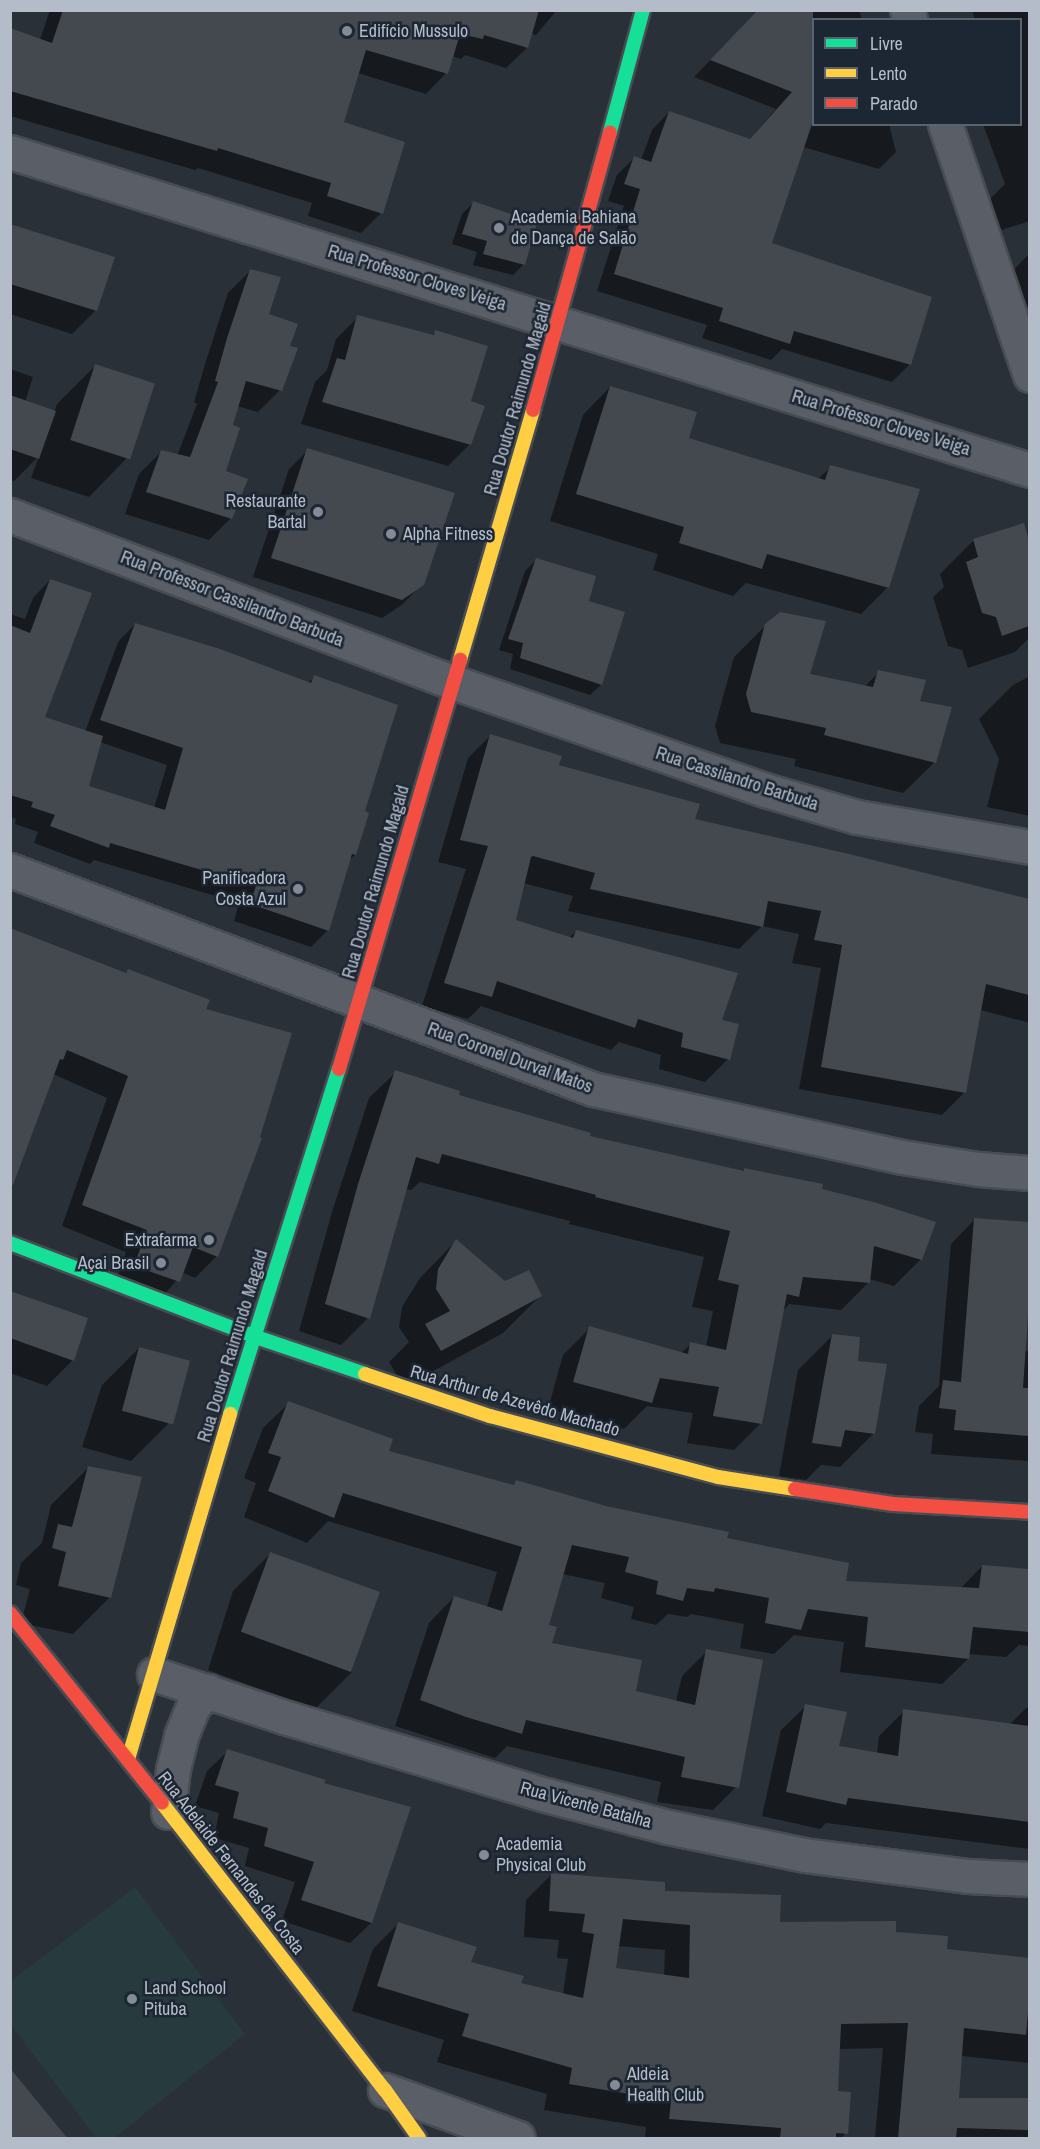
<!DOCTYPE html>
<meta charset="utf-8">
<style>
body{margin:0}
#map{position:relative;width:1040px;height:2149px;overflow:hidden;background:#2a3038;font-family:"Archivo Narrow",sans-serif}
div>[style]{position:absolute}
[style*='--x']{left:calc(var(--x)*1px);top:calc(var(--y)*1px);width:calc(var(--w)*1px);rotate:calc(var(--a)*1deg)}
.green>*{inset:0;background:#273a3e}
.shadow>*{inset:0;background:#0007}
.building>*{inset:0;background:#444950;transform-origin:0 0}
.roads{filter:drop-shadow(2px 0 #484c53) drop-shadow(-2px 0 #484c53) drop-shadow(0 2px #484c53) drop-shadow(0 -2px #484c53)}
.street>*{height:33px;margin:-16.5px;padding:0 16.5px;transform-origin:16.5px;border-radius:16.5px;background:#5a5e66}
.fast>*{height:14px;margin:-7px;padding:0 7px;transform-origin:7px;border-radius:7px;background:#16e098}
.slow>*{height:14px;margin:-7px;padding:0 7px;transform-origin:7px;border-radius:7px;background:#ffcf43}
.jam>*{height:14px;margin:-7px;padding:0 7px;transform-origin:7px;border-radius:7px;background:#f24e42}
.dots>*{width:16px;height:16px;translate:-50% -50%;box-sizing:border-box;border:3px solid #1d2633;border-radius:50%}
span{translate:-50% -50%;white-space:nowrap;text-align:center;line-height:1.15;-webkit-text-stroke:5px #1d2633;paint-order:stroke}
.poi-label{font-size:18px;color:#b4bcc9}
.left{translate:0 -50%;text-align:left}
.right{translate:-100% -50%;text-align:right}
.street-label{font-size:18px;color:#b4bcc9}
.frame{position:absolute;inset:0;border:12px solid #b4bcc9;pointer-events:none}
.legend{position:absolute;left:812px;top:18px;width:210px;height:108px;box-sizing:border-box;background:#1d2633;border:2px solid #59626f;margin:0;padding:8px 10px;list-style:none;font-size:18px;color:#b4bcc9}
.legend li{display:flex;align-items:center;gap:12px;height:30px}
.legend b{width:30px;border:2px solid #59626f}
</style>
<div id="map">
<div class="green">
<div style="clip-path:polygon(135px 1887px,245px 2034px,114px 2138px,96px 2138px,11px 2025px,11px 1981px)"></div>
</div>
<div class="shadow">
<div style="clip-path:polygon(50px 10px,557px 10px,536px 35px,531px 33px,527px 48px,506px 68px,465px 55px,461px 59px,452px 56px,446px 73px,426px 94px,358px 73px,342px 123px,381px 213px,361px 233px,308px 216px,312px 203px,198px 168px,195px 170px,10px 116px,10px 30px,40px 40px)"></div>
<div style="clip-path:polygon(759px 10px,859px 10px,862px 20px,814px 20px,814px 124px,889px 124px,896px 152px,879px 169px,803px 147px,770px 244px,910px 364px,892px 382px,782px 349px,771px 360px,702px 338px,707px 325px,597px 291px,624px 206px,608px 201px,617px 175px,634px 158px,641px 160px,652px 130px,669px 112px,749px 140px,776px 109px,694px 77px)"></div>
<div style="clip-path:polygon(972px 10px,1030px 10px,1030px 221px,992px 233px,983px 206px,1005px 184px,983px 124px,1020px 124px,1020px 20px,975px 20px)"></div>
<div style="clip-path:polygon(473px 203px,524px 264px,513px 275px,473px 265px,477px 252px,452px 244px,462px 214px)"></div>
<div style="clip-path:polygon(10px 226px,113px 258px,95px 311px,72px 334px,10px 314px)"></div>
<div style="clip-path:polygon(1028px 255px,1030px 255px,1030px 389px,1002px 282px)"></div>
<div style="clip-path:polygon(250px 271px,267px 315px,288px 347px,280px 390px,258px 412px,237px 406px,224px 472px,231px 518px,209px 540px,125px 514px,139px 474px,161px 452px,177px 456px,197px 404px,194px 402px,206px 361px,228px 293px)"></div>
<div style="clip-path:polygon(358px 317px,431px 336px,436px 332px,469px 402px,470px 444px,448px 466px,301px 424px,315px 382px,327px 370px,336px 339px)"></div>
<div style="clip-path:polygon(96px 365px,127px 458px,89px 497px,31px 478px,39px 456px,14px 481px,10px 480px,10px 369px,33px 377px,25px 402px,54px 412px,57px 404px)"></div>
<div style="clip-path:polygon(610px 387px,687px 439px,818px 479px,831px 467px,888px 587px,861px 614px,746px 583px,733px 596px,653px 570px,658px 554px,550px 521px,583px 415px)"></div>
<div style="clip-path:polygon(308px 450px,422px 584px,403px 604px,382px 618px,253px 577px,289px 469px)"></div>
<div style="clip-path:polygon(1023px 525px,1030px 547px,1030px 637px,1015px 652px,968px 668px,962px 650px,948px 646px,933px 597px,944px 587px,940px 574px,974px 540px)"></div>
<div style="clip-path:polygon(536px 560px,587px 602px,601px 685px,590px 695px,510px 669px,513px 654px,499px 650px,525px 571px)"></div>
<div style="clip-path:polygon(evenodd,50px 580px,43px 718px,85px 732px,118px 642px,135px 624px,308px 683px,314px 677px,363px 812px,355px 855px,348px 861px,328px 930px,311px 947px,234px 921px,239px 903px,94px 860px,90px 864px,34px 843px,38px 832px,15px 824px,16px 819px,10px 817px,10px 614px,25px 619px,33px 598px,50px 580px,100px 742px,167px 765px,154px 808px,87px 787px,100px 742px)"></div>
<div style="clip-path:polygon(766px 625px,809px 676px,864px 687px,879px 672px,918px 702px,935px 762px,903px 793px,794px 766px,796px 759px,720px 743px,715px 726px,734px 657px)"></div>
<div style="clip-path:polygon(1030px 676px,1030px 816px,987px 807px,999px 759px,979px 719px,1013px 685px)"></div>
<div style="clip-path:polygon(490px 736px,693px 820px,1030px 900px,1030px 1023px,980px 1010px,965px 1092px,942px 1115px,799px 1089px,821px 968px,792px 963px,799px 934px,762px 926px,739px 949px,568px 911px,573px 896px,523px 883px,514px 921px,569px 938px,576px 931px,720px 1022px,728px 1059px,705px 1082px,659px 1069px,661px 1055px,619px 1042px,611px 1050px,481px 1006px,468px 1019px,422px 1006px,466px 869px,438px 862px,468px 758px)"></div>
<div style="clip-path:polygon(10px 929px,125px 974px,128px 970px,204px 1010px,217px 1256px,195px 1278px,183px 1273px,157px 1303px,114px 1287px,126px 1252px,62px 1226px,107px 1098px,53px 1074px)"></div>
<div style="clip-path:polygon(396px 1072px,457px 1096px,589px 1137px,742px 1172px,745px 1169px,820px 1190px,921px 1259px,894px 1286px,869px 1279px,868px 1283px,841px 1310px,789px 1304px,782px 1312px,761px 1423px,734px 1450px,687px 1443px,693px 1413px,647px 1406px,624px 1429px,548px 1409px,563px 1355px,590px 1328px,681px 1353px,691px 1344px,706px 1347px,713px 1311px,692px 1307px,704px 1257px,569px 1224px,570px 1221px,420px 1182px,411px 1190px,405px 1189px,368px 1318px,341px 1345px,299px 1331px,332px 1212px,369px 1098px)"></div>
<div style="clip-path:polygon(975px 1219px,1030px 1223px,1030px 1315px,1027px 1315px,1025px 1351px,1030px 1351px,1030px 1461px,931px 1454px,933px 1434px,915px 1432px,919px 1406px,939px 1386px,951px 1244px)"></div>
<div style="clip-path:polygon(456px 1241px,505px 1283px,540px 1296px,503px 1333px,404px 1387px,389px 1362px,409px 1342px,399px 1327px,402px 1307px,420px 1278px)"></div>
<div style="clip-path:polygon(10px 1293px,73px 1360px,47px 1386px,10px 1373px)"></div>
<div style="clip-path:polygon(832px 1336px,857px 1362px,874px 1433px,840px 1467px,821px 1465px,806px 1480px,779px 1476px,798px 1370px)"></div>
<div style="clip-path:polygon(139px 1348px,168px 1424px,131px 1461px,82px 1447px,102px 1385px)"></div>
<div style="clip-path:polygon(289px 1403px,387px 1452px,512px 1486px,516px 1482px,725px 1539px,844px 1582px,960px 1589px,982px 1566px,1030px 1571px,1030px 1646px,1019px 1645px,1006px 1657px,968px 1654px,968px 1659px,942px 1684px,840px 1672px,844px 1642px,794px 1635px,774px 1654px,740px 1648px,744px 1624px,691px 1614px,687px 1617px,668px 1614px,656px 1625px,631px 1619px,634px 1607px,601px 1598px,605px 1583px,562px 1574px,547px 1626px,550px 1644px,634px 1692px,676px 1702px,682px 1676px,707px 1651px,738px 1785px,713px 1810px,657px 1802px,661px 1782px,507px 1746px,495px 1758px,395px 1726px,429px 1623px,454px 1597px,487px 1607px,497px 1572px,328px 1521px,307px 1543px,244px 1517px,256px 1483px,244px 1478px,263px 1428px)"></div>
<div style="clip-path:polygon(88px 1468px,110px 1597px,73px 1634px,21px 1623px,30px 1589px,16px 1585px,21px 1563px,42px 1543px,51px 1505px)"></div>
<div style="clip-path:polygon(270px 1554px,352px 1672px,315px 1709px,208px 1670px,233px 1591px)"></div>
<div style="clip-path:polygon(806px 1706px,837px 1747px,877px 1754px,879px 1736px,904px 1711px,1009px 1725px,1026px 1708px,1030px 1708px,1030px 1849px,826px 1823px,820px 1829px,762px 1816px,781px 1730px)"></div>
<div style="clip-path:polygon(228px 1751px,322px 1784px,410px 1808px,371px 1923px,350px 1943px,282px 1921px,295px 1882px,245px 1866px,249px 1848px,214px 1838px,219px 1813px,195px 1806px,207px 1771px)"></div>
<div style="clip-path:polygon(evenodd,552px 1874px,663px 1892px,778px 1924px,895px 1933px,946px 1950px,1030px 1959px,1030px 2063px,961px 2056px,957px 2100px,1030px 2099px,1030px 2138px,875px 2138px,883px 2048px,838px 2049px,837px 2093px,846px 2133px,841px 2138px,645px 2138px,646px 2127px,544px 2110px,547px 2094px,437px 2062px,444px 2040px,352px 2011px,373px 1949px,399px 1923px,469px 1963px,519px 1984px,563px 1994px,568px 1959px,557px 1958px,559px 1940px,524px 1937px,526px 1900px,552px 1874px,618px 1946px,665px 1950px,664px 1976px,615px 1969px,618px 1946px)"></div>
</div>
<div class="building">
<div style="clip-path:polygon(63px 10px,539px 10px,528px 48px,484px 35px,483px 39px,460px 34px,448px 74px,366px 50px,344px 122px,405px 142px,383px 214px,327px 196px,331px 183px,218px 148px,217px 151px,10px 91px,10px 28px,52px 43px)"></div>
<div style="clip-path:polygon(758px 10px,813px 10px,813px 121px,772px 243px,932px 297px,911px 365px,794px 331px,790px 344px,719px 321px,723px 308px,614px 274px,640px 189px,624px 184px,634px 156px,651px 162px,669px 111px,750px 139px,792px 92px,710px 60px)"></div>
<div style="clip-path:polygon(473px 201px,537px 223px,525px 265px,483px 254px,487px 241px,462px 234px)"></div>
<div style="clip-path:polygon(10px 224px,115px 257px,97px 311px,10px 284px)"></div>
<div style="clip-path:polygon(250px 269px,281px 277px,269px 314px,298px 324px,290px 346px,298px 348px,282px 391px,246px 381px,233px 425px,240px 428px,226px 471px,248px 479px,232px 519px,146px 492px,161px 450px,190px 457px,218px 382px,215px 381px,227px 338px)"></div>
<div style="clip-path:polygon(357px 315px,434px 335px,435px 330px,488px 346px,471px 401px,485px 406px,471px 445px,322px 402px,337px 358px,345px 360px)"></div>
<div style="left:95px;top:364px;width:63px;height:80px;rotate:18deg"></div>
<div style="clip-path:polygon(610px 386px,697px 412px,689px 438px,825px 480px,830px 465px,920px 489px,889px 588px,767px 554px,762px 569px,679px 543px,684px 527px,576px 494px)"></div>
<div style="clip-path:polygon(10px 395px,56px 411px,39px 459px,10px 449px)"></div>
<div style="clip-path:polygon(307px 448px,455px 493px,424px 585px,402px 600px,271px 558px)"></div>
<div style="clip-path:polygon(1024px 523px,1029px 542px,1029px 626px,1002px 636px,996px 617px,982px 613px,966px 562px,978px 557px,973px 539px)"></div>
<div style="clip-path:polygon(536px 558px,596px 576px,589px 601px,625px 612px,602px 685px,520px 658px,523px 643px,508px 639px)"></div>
<div style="clip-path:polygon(50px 579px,92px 593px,45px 717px,103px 736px,89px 786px,165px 810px,183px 748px,100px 720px,135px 623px,220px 649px,311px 683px,314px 675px,398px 705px,365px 811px,369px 813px,356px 855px,352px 854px,329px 931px,250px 904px,256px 886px,110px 843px,109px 848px,50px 826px,55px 815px,31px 807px,33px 802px,10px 795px,10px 625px,30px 633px)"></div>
<div style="clip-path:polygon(780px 612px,826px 621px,810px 674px,873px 687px,878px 670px,926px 680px,920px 701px,952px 707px,936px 763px,824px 735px,826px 728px,751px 712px,746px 694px,765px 624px)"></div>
<div style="clip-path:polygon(490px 734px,562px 756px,559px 765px,700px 804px,695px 819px,849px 854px,1029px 899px,1029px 995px,986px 984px,966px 1093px,821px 1067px,842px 945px,814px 940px,821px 911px,768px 901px,763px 927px,590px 889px,595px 873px,533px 856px,531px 857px,516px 920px,573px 938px,576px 930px,738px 973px,722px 1020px,739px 1024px,730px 1060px,681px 1047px,683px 1033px,638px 1019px,635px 1028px,497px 981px,492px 997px,444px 983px,488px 846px,460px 840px)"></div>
<div style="clip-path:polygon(10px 928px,126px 973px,128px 969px,210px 1000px,206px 1009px,292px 1033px,260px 1137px,262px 1138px,218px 1257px,193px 1247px,180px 1282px,134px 1266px,147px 1230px,82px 1205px,128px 1076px,67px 1050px,63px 1060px,60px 1059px,13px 1185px,10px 1185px)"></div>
<div style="clip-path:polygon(395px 1070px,460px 1091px,459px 1095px,591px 1133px,590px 1136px,744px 1171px,744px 1168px,823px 1184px,822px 1189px,877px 1203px,936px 1222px,922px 1260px,874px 1246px,870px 1283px,803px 1277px,799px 1297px,787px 1294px,762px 1424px,713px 1416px,719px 1387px,660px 1378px,652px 1403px,573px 1382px,589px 1326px,688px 1354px,690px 1342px,726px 1350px,739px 1285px,718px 1280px,730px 1231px,595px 1197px,596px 1195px,442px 1154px,439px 1164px,416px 1157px,370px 1319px,325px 1304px,358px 1184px)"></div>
<div style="clip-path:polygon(974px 1218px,1029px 1222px,1029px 1301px,1023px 1388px,1029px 1388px,1029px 1436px,954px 1430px,956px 1410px,939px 1408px,943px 1380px,961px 1382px)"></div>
<div style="clip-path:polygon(456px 1239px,505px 1281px,529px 1270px,542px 1296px,441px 1351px,425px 1324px,450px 1311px,436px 1289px,438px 1269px)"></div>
<div style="clip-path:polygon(10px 1291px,88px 1318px,74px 1361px,10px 1338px)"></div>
<div style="clip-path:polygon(832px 1334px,860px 1337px,858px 1361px,887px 1364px,875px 1434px,845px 1430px,841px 1447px,812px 1443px)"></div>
<div style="left:139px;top:1347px;width:53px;height:66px;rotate:15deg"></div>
<div style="clip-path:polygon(288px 1401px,393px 1439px,389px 1451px,514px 1485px,516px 1480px,606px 1506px,729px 1532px,727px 1538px,849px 1563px,846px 1581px,979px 1588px,982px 1565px,1029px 1569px,1029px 1632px,973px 1627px,969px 1659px,865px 1647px,868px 1617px,808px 1609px,801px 1630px,765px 1623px,769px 1598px,715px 1588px,714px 1592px,687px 1588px,683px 1601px,656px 1594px,658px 1581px,625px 1572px,629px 1557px,572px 1545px,549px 1625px,557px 1627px,552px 1643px,642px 1660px,636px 1691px,695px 1705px,706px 1649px,763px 1660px,739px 1788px,681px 1777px,685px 1757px,526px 1720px,522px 1734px,466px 1717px,420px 1700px,454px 1596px,502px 1611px,522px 1547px,343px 1493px,334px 1518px,268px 1491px,281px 1457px,268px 1453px)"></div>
<div style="clip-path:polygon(88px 1466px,142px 1477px,111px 1598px,58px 1586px,66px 1552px,52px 1548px,58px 1524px,72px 1527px)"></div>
<div style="left:270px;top:1552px;width:117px;height:85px;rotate:20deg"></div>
<div style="clip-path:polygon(805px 1704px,847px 1712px,839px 1746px,898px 1756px,903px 1709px,1029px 1726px,1029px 1822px,848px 1798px,846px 1805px,786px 1792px)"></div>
<div style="clip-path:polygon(227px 1749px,326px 1780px,324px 1783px,411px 1807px,372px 1923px,301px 1900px,314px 1862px,264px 1846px,268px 1828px,233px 1818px,239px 1792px,215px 1785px)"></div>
<div style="clip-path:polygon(evenodd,551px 1873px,665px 1882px,665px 1891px,781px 1895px,780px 1922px,896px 1921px,896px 1932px,948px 1936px,947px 1949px,1029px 1958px,1029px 2001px,1026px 2035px,964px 2028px,959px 2098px,1029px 2098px,1029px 2130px,957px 2128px,956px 2139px,898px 2139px,908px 2023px,841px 2024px,838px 2091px,851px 2092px,848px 2134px,836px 2133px,836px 2139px,780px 2139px,781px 2128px,669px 2119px,671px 2101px,569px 2084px,572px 2068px,462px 2036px,469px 2014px,377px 1986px,398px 1922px,477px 1947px,471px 1962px,524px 1976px,521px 1983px,583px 1998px,594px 1934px,582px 1932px,585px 1914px,549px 1911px,551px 1873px,623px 1919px,690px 1925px,689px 1978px,616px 1968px,623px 1919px)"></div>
<div style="clip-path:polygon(10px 2068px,68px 2139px,10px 2139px)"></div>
</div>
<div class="roads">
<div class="street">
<div style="--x:907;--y:10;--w:10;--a:73"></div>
<div style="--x:945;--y:124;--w:265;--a:71.3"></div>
<div style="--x:10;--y:152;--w:1068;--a:17.32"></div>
<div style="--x:10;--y:515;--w:473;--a:20.7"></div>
<div style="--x:453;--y:682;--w:330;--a:19.1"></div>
<div style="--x:765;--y:790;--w:96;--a:16.4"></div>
<div style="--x:857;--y:817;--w:176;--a:9.8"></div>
<div style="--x:10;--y:870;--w:623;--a:20.59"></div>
<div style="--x:593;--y:1089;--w:316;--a:12.4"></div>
<div style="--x:902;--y:1157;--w:77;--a:9"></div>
<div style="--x:978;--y:1169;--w:52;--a:4.4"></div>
<div style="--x:154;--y:1674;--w:137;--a:18.3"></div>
<div style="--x:284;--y:1717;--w:273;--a:16.6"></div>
<div style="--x:546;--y:1795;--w:126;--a:14.7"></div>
<div style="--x:668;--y:1827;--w:139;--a:11.6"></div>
<div style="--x:804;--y:1855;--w:164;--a:7.3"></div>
<div style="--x:967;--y:1876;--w:63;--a:2.7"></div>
<div style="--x:168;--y:1812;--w:43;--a:-83.4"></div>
<div style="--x:173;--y:1769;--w:34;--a:-76"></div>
<div style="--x:181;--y:1736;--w:32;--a:-68"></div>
<div style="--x:193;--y:1706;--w:21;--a:-47"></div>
<div style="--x:385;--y:2090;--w:141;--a:19.8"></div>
</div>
<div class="fast">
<div style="--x:610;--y:132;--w:126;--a:-74.9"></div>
<div style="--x:10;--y:1243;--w:260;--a:20.9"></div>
<div style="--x:253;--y:1336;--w:118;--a:18.7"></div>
<div style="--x:230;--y:1414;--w:362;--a:-72.5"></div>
</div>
<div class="slow">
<div style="--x:460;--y:660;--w:260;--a:-73.7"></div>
<div style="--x:365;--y:1374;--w:132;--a:18.6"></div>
<div style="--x:490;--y:1416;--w:236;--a:15"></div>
<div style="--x:718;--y:1477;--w:78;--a:8.9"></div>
<div style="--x:128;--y:1759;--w:360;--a:-73.5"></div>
<div style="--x:162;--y:1803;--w:363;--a:52.2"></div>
<div style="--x:385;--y:2090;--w:59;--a:54.7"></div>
</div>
<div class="jam">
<div style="--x:533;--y:410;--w:288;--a:-74.5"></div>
<div style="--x:339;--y:1069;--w:427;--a:-73.5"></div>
<div style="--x:795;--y:1489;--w:99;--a:8.7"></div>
<div style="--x:893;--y:1504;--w:137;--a:3.3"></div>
<div style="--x:10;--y:1613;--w:243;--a:51.3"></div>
</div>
</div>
<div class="dots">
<div style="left:347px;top:31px;background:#848b96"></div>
<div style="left:499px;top:228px;background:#848b96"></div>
<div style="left:318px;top:512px;background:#848b96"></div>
<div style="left:391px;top:534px;background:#848b96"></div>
<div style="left:298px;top:889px;background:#848b96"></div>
<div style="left:209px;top:1240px;background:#848b96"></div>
<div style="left:161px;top:1263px;background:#848b96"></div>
<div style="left:484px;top:1855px;background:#848b96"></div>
<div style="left:132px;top:1999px;background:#848b96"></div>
<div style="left:615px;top:2085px;background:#848b96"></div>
</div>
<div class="poi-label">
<span class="left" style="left:359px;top:31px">Edifício Mussulo</span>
<span class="left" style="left:511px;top:228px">Academia Bahiana<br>de Dança de Salão</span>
<span class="right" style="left:306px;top:512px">Restaurante<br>Bartal</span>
<span class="left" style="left:403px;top:534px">Alpha Fitness</span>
<span class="right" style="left:286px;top:889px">Panificadora<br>Costa Azul</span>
<span class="right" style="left:197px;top:1240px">Extrafarma</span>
<span class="right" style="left:149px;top:1263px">Açai Brasil</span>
<span class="left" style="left:496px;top:1855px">Academia<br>Physical Club</span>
<span class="left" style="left:144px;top:1999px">Land School<br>Pituba</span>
<span class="left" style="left:627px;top:2085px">Aldeia<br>Health Club</span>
</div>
<div class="street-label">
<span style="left:417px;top:278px;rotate:17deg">Rua Professor Cloves Veiga</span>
<span style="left:518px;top:399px;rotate:-74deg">Rua Doutor Raimundo Magald</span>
<span style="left:881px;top:423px;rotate:17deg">Rua Professor Cloves Veiga</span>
<span style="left:232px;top:599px;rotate:21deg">Rua Professor Cassilandro Barbuda</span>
<span style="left:737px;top:779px;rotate:18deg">Rua Cassilandro Barbuda</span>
<span style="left:376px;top:882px;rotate:-74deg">Rua Doutor Raimundo Magald</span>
<span style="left:510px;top:1058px;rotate:20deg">Rua Coronel Durval Matos</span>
<span style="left:233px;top:1346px;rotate:-73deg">Rua Doutor Raimundo Magald</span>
<span style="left:515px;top:1401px;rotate:16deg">Rua Arthur de Azevêdo Machado</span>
<span style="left:586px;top:1805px;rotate:15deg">Rua Vicente Batalha</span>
<span style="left:231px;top:1863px;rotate:52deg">Rua Adelaide Fernandes da Costa</span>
</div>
<div class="frame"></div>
<ul class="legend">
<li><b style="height:8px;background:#16e098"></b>Livre</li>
<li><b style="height:8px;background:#ffcf43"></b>Lento</li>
<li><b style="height:8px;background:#f24e42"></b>Parado</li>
</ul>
</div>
